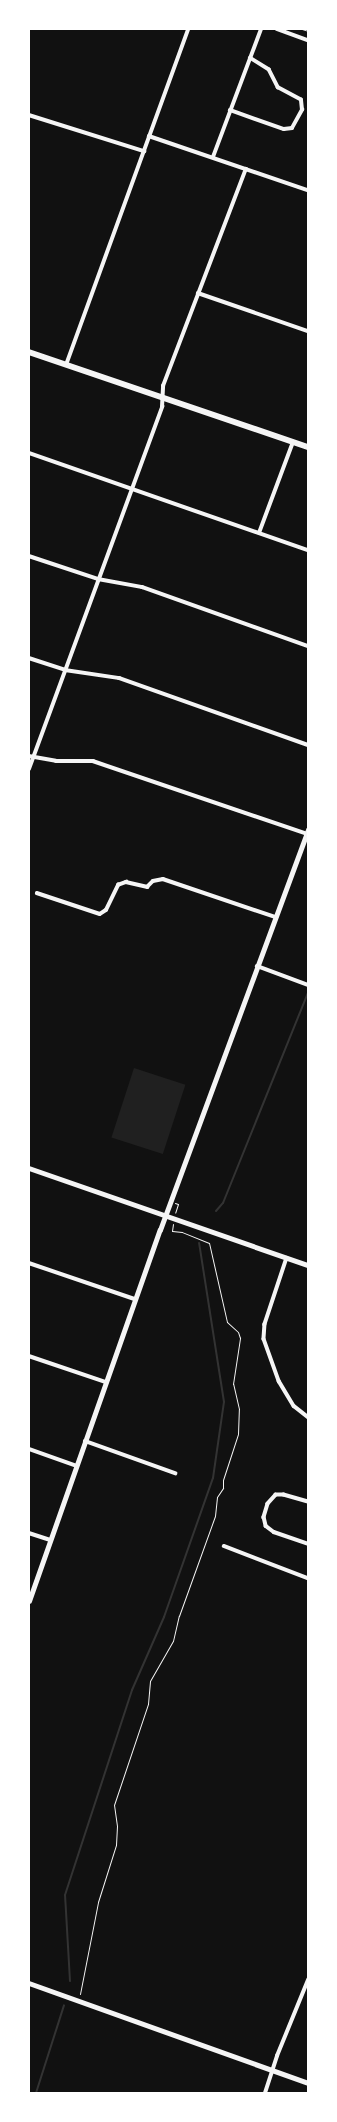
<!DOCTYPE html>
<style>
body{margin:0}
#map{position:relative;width:337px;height:2122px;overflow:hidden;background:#111;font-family:Ubuntu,sans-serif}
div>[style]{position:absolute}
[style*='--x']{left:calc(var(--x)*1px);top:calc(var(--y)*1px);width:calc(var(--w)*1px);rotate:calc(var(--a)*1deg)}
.green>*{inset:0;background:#202020;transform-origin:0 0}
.stream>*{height:2px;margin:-1px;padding:0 1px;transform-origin:1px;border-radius:1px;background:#333}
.path>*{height:1px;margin:-0.5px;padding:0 0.5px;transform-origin:0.5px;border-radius:0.5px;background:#f5f5f5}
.minor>*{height:3.5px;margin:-1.75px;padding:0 1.75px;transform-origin:1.75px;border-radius:1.75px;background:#f5f5f5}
.secondary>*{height:4.5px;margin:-2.25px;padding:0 2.25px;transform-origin:2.25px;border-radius:2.25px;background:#f5f5f5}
.primary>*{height:5.5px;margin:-2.75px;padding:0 2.75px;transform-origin:2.75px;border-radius:2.75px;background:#f5f5f5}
span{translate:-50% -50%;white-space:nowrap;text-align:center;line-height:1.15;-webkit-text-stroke:3px #fff;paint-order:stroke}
.frame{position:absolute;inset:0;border:30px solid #fff;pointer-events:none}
</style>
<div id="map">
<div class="green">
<div style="left:134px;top:1068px;width:54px;height:73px;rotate:18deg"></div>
</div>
<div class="stream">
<div style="--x:216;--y:1211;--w:11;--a:-49"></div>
<div style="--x:223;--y:1203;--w:227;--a:-68"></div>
<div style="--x:70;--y:1981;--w:86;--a:-93.3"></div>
<div style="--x:65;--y:1895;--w:216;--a:-71.9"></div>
<div style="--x:132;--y:1690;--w:80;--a:-66.3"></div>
<div style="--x:164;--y:1617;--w:147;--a:-70.6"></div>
<div style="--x:213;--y:1478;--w:77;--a:-81.8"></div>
<div style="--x:224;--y:1402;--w:161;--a:-98.9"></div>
<div style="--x:36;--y:2093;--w:92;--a:-72.3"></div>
</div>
<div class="path">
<div style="--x:302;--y:29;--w:6;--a:18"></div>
<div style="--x:175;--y:1203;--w:3;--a:18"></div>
<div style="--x:178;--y:1204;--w:9;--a:108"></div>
<div style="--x:80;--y:1994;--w:94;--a:-78.9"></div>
<div style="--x:98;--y:1902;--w:60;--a:-72.5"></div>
<div style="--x:116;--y:1845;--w:19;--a:-87"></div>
<div style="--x:117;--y:1826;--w:21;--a:-98"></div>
<div style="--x:114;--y:1805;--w:107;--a:-71.4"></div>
<div style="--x:148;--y:1704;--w:23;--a:-85"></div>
<div style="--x:150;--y:1681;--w:46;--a:-60.1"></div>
<div style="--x:173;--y:1641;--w:26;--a:-77"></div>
<div style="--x:179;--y:1616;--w:106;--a:-70.2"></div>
<div style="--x:215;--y:1516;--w:19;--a:-84"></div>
<div style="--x:217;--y:1497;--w:11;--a:-56"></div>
<div style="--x:223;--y:1488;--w:8;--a:-90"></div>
<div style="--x:223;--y:1480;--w:48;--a:-71.9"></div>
<div style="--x:238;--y:1434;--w:25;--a:-88"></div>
<div style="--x:239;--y:1409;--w:26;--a:-103"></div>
<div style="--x:233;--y:1384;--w:47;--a:-81.3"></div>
<div style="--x:240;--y:1338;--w:6;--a:-108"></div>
<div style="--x:238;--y:1332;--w:15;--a:-138"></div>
<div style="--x:227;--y:1322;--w:81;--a:-102.8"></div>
<div style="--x:209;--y:1243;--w:29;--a:-158"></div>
<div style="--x:182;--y:1232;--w:10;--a:-174"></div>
<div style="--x:172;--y:1231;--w:7;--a:-82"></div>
</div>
<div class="minor">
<div style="--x:277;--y:29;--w:33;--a:20"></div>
<div style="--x:230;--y:110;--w:57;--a:19.4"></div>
<div style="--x:284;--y:129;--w:8;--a:-7"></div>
<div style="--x:292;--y:128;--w:21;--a:-61"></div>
<div style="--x:302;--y:110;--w:10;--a:-96"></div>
<div style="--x:301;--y:100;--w:26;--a:-152"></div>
<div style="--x:278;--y:88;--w:20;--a:-117"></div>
<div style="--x:269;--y:70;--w:22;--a:-148"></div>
<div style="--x:29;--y:115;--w:121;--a:17.4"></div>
<div style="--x:149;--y:136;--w:168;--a:18.8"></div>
<div style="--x:213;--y:157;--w:137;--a:-69.4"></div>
<div style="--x:198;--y:293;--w:116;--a:19.1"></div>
<div style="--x:66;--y:365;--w:357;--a:-70"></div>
<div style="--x:29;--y:453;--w:295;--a:19.2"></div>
<div style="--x:259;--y:533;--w:97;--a:-69.5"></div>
<div style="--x:29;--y:556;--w:73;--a:18.4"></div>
<div style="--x:98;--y:579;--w:45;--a:10.3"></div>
<div style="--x:142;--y:587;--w:176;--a:19.6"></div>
<div style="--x:29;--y:658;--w:38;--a:18"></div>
<div style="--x:65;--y:670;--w:55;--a:8.4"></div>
<div style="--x:119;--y:678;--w:201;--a:19.5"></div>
<div style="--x:29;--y:756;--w:27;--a:10"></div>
<div style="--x:56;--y:761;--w:37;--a:0"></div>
<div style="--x:93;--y:761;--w:226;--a:18.8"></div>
<div style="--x:29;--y:769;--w:386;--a:-69.8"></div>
<div style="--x:162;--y:407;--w:21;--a:-87"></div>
<div style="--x:163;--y:386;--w:232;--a:-69.1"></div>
<div style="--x:37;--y:893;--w:66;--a:18.4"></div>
<div style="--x:100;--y:914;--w:7;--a:-34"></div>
<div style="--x:106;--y:910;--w:28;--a:-64"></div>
<div style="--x:118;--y:885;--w:9;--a:-21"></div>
<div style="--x:126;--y:882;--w:22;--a:13"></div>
<div style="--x:147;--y:887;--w:8;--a:-45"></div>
<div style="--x:153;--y:881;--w:10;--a:-11"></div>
<div style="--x:163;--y:879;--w:118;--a:18.7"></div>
<div style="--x:257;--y:966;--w:54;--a:20.4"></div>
<div style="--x:287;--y:1258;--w:70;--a:108.4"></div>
<div style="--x:265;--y:1324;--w:15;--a:94"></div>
<div style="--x:264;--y:1339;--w:45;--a:70.3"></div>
<div style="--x:279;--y:1381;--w:29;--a:59"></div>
<div style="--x:294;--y:1406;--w:18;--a:38"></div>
<div style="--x:29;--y:1263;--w:112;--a:18.8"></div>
<div style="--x:29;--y:1356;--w:81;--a:18.7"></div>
<div style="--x:85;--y:1441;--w:96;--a:19.6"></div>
<div style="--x:29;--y:1449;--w:51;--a:19.5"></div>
<div style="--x:308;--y:1502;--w:25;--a:-164"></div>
<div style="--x:284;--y:1495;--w:8;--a:180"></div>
<div style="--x:276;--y:1495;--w:12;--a:132"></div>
<div style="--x:268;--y:1504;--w:14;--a:107"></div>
<div style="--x:264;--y:1517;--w:9;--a:77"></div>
<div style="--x:266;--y:1526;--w:10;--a:37"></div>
<div style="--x:274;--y:1532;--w:36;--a:19"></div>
<div style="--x:29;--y:1533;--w:23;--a:18"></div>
<div style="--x:224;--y:1546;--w:90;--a:20.9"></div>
<div style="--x:265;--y:2093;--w:39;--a:-72"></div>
<div style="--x:277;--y:2056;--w:82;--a:-67.8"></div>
</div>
<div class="secondary">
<div style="--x:29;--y:1168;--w:295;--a:19.2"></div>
<div style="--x:29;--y:1601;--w:393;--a:-70.6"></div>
<div style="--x:160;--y:1230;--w:427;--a:-69.7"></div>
<div style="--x:29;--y:1983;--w:296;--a:19.7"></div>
</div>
<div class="primary">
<div style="--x:29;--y:352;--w:295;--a:18.8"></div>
</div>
<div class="frame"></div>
</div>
